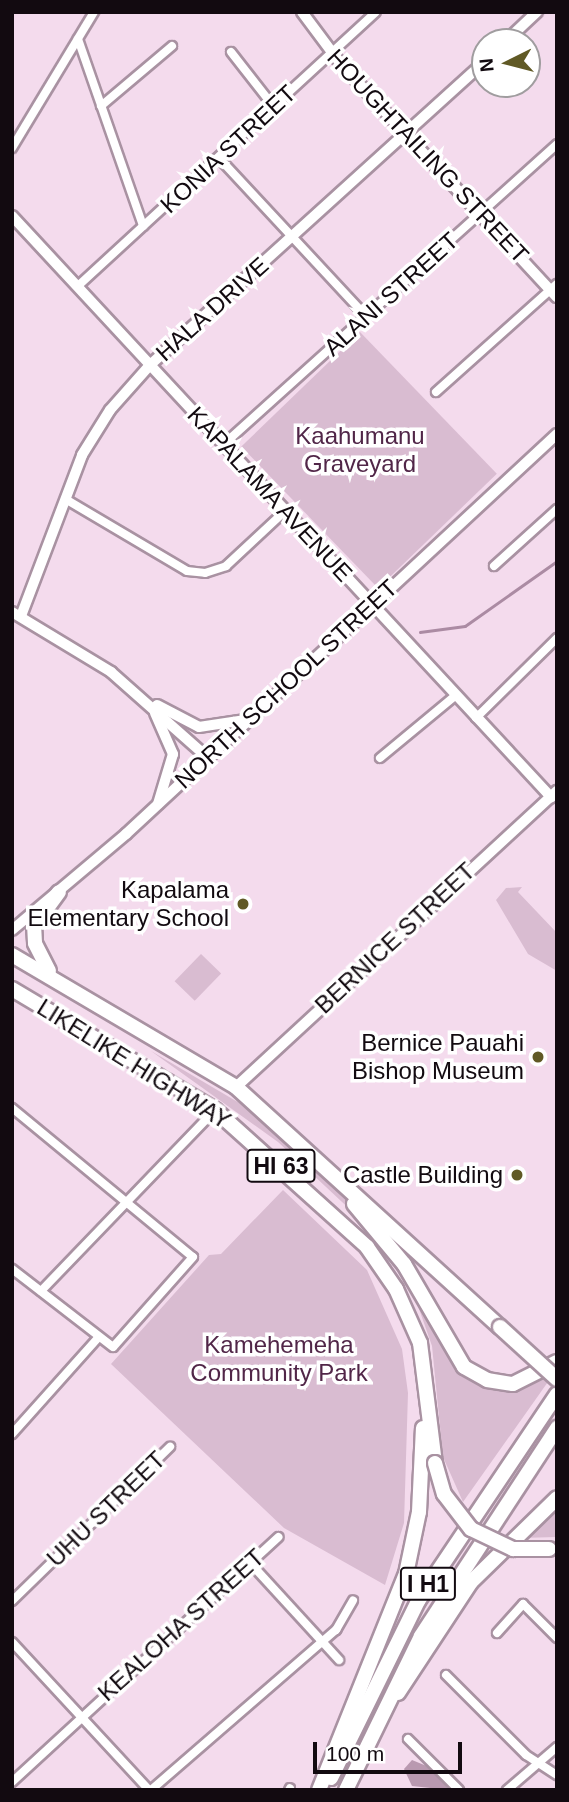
<!DOCTYPE html>
<style>
body{margin:0}
#map{position:relative;width:569px;height:1802px;overflow:hidden;background:#f4dbed;font-family:Arial,sans-serif}
div>[style]{position:absolute}
[style*='--x']{left:calc(var(--x)*1px);top:calc(var(--y)*1px);width:calc(var(--w)*1px);rotate:calc(var(--a)*1deg)}
.green>*{inset:0;background:#d9bcd1;transform-origin:0 0}
.forest>*{inset:0;background:#b999b0}
.stream>*{height:2.5px;margin:-1.25px;padding:0 1.25px;transform-origin:1.25px;border-radius:1.25px;background:#ab8ba3}
.roads{filter:drop-shadow(2px 0 #a992a2) drop-shadow(-2px 0 #a992a2) drop-shadow(0 2px #a992a2) drop-shadow(0 -2px #a992a2)}
.street>*{height:8px;margin:-4px;padding:0 4px;transform-origin:4px;border-radius:4px;background:#fff}
.secondary>*{height:10px;margin:-5px;padding:0 5px;transform-origin:5px;border-radius:5px;background:#fff}
.highway>*{height:14px;margin:-7px;padding:0 7px;transform-origin:7px;border-radius:7px;background:#fff}
.bridges{filter:drop-shadow(2px 0 #a992a2) drop-shadow(-2px 0 #a992a2) drop-shadow(0 2px #a992a2) drop-shadow(0 -2px #a992a2)}
.highway-bridge>*{height:14px;margin:-7px;padding:0 7px;transform-origin:7px;border-radius:7px;background:#fff}
.dots>*{width:19px;height:19px;translate:-50% -50%;box-sizing:border-box;border:4px solid #fff;border-radius:50%}
span{translate:-50% -50%;white-space:nowrap;text-align:center;line-height:1.15;-webkit-text-stroke:7px #fff;paint-order:stroke}
.shield-label span{padding:2px 5px;background:#fff;border:2px solid;border-radius:5px;-webkit-text-stroke-width:0}
.shield-label{font-size:23px;color:#120a10;font-weight:700}
.street-label{font-size:24px;color:#120a10}
.park-label{font-size:24px;color:#512648}
.poi-label{font-size:24px;color:#120a10}
.right{translate:-100% -50%;text-align:right}
.frame{position:absolute;inset:0;border:14px solid #120a10;pointer-events:none}
.north{position:absolute;left:471px;top:28px;width:70px;height:70px;box-sizing:border-box;background:#fff;border:2px solid #a09d9f;border-radius:50%;rotate:264deg;font-size:19px;font-weight:700;line-height:28px;text-align:center;color:#120a10}
.north::after{content:'';display:block;margin:auto;width:24px;height:32px;background:#605925;clip-path:polygon(50% 0,100% 100%,50% 72%,0 100%)}
.scale{position:absolute;left:313px;top:1742px;width:149px;height:32px;box-sizing:border-box;border:4px solid #120a10;border-top:0;padding-left:9px;font-size:21px;line-height:24px;white-space:nowrap;color:#120a10;-webkit-text-stroke:5px #fff;paint-order:stroke}
</style>
<div id="map">
<div class="green">
<div style="left:360px;top:332px;width:197px;height:165px;rotate:46deg"></div>
<div style="clip-path:polygon(522px 887px,518px 892px,557px 933px,557px 971px,528px 954px,496px 900px,506px 888px)"></div>
<div style="left:201px;top:954px;width:28px;height:38px;rotate:44deg"></div>
<div style="clip-path:polygon(151px 1051px,265px 1118px,303px 1153px,386px 1236px,457px 1356px,505px 1383px,543px 1373px,550px 1379px,463px 1502px,443px 1457px,432px 1346px,410px 1283px,373px 1231px,278px 1142px)"></div>
<div style="clip-path:polygon(283px 1190px,367px 1270px,402px 1349px,408px 1393px,404px 1523px,385px 1585px,284px 1528px,111px 1364px,209px 1255px,221px 1254px)"></div>
<div style="clip-path:polygon(557px 1504px,557px 1537px,520px 1538px)"></div>
</div>
<div class="forest">
<div style="clip-path:polygon(412px 1760px,434px 1769px,449px 1790px,412px 1786px,404px 1769px)"></div>
</div>
<div class="stream">
<div style="--x:420;--y:632;--w:45;--a:-7.6"></div>
<div style="--x:465;--y:626;--w:113;--a:-35.2"></div>
</div>
<div class="roads">
<div class="street">
<div style="--x:78;--y:39;--w:198;--a:70.8"></div>
<div style="--x:231;--y:52;--w:70;--a:52"></div>
<div style="--x:101;--y:106;--w:93;--a:-40.2"></div>
<div style="--x:12;--y:148;--w:159;--a:-58.9"></div>
<div style="--x:219;--y:158;--w:216;--a:47.1"></div>
<div style="--x:79;--y:285;--w:403;--a:-42.6"></div>
<div style="--x:436;--y:392;--w:162;--a:-41.8"></div>
<div style="--x:224;--y:444;--w:448;--a:-42"></div>
<div style="--x:67;--y:500;--w:139;--a:30.6"></div>
<div style="--x:187;--y:571;--w:18;--a:6"></div>
<div style="--x:205;--y:573;--w:22;--a:-18"></div>
<div style="--x:226;--y:566;--w:82;--a:-43"></div>
<div style="--x:494;--y:566;--w:85;--a:-42.1"></div>
<div style="--x:476;--y:718;--w:114;--a:-44.6"></div>
<div style="--x:380;--y:758;--w:97;--a:-39.6"></div>
<div style="--x:12;--y:1108;--w:234;--a:39.5"></div>
<div style="--x:193;--y:1257;--w:120;--a:131.6"></div>
<div style="--x:113;--y:1347;--w:128;--a:-142.3"></div>
<div style="--x:41;--y:1291;--w:251;--a:-46.1"></div>
<div style="--x:12;--y:1434;--w:127;--a:-48.2"></div>
<div style="--x:252;--y:1565;--w:129;--a:47.5"></div>
<div style="--x:12;--y:1601;--w:221;--a:-44.3"></div>
<div style="--x:497;--y:1633;--w:39;--a:-48"></div>
<div style="--x:523;--y:1604;--w:48;--a:45"></div>
<div style="--x:12;--y:1642;--w:202;--a:47.2"></div>
<div style="--x:446;--y:1675;--w:113;--a:45"></div>
<div style="--x:526;--y:1755;--w:37;--a:33"></div>
<div style="--x:408;--y:1739;--w:72;--a:45"></div>
<div style="--x:12;--y:1782;--w:362;--a:-42.6"></div>
<div style="--x:151;--y:1790;--w:245;--a:-40.9"></div>
<div style="--x:336;--y:1630;--w:34;--a:-60"></div>
<div style="--x:289;--y:1790;--w:2;--a:-63"></div>
<div style="--x:507;--y:1790;--w:66;--a:-40.7"></div>
</div>
<div class="secondary">
<div style="--x:302;--y:12;--w:64;--a:53.3"></div>
<div style="--x:340;--y:63;--w:319;--a:47.2"></div>
<div style="--x:505;--y:42;--w:44;--a:-43.2"></div>
<div style="--x:12;--y:216;--w:793;--a:47.15"></div>
<div style="--x:12;--y:612;--w:116;--a:31.2"></div>
<div style="--x:111;--y:672;--w:127;--a:41.5"></div>
<div style="--x:21;--y:616;--w:172;--a:-69.2"></div>
<div style="--x:82;--y:455;--w:53;--a:-58.1"></div>
<div style="--x:110;--y:410;--w:60;--a:-48.4"></div>
<div style="--x:150;--y:365;--w:452;--a:-42.2"></div>
<div style="--x:157;--y:705;--w:47;--a:27.6"></div>
<div style="--x:199;--y:727;--w:47;--a:-8.7"></div>
<div style="--x:155;--y:713;--w:45;--a:66.3"></div>
<div style="--x:173;--y:754;--w:52;--a:106.7"></div>
<div style="--x:12;--y:930;--w:149;--a:-40.1"></div>
<div style="--x:126;--y:834;--w:588;--a:-42.86"></div>
<div style="--x:236;--y:1087;--w:437;--a:-42.7"></div>
</div>
<div class="highway">
<div style="--x:12;--y:955;--w:260;--a:30.5"></div>
<div style="--x:236;--y:1087;--w:357;--a:42.3"></div>
<div style="--x:49;--y:971;--w:31;--a:-117"></div>
<div style="--x:35;--y:943;--w:17;--a:-93"></div>
<div style="--x:34;--y:926;--w:42;--a:-53.7"></div>
<div style="--x:12;--y:989;--w:236;--a:30.8"></div>
<div style="--x:215;--y:1110;--w:205;--a:42"></div>
<div style="--x:367;--y:1247;--w:51;--a:55.4"></div>
<div style="--x:396;--y:1289;--w:59;--a:66"></div>
<div style="--x:420;--y:1343;--w:121;--a:82.9"></div>
<div style="--x:354;--y:1204;--w:78;--a:50.2"></div>
<div style="--x:404;--y:1264;--w:119;--a:59.8"></div>
<div style="--x:464;--y:1367;--w:26;--a:29"></div>
<div style="--x:487;--y:1380;--w:26;--a:9"></div>
<div style="--x:513;--y:1384;--w:49;--a:-26.6"></div>
<div style="--x:398;--y:1693;--w:133;--a:-56.7"></div>
<div style="--x:471;--y:1582;--w:120;--a:-44.3"></div>
<div style="--x:331;--y:1778;--w:197;--a:-63.8"></div>
<div style="--x:418;--y:1601;--w:249;--a:-56.1"></div>
<div style="--x:319;--y:1790;--w:233;--a:-68.1"></div>
<div style="--x:406;--y:1574;--w:63;--a:-78.2"></div>
<div style="--x:419;--y:1512;--w:84;--a:-87.3"></div>
<div style="--x:346;--y:1790;--w:171;--a:-64"></div>
<div style="--x:421;--y:1636;--w:249;--a:-56.8"></div>
</div>
</div>
<div class="bridges">
<div class="highway-bridge">
<div style="--x:500;--y:1327;--w:77;--a:42.4"></div>
<div style="--x:435;--y:1463;--w:32;--a:74"></div>
<div style="--x:444;--y:1494;--w:44;--a:52.4"></div>
<div style="--x:471;--y:1529;--w:47;--a:25.5"></div>
<div style="--x:513;--y:1549;--w:36;--a:0"></div>
</div>
</div>
<div class="dots">
<div style="left:243px;top:904px;background:#605925"></div>
<div style="left:538px;top:1057px;background:#605925"></div>
<div style="left:517px;top:1175px;background:#605925"></div>
</div>
<div class="shield-label">
<span style="left:281px;top:1166px">HI 63</span>
<span style="left:428px;top:1584px">I H1</span>
</div>
<div class="street-label">
<span style="left:228px;top:149px;rotate:-43deg">KONIA STREET</span>
<span style="left:428px;top:156px;rotate:47deg">HOUGHTAILING STREET</span>
<span style="left:391px;top:294px;rotate:-42deg">ALANI STREET</span>
<span style="left:212px;top:309px;rotate:-42deg">HALA DRIVE</span>
<span style="left:270px;top:494px;rotate:47deg">KAPALAMA AVENUE</span>
<span style="left:286px;top:684px;rotate:-43deg">NORTH SCHOOL STREET</span>
<span style="left:395px;top:938px;rotate:-43deg">BERNICE STREET</span>
<span style="left:134px;top:1064px;rotate:32deg">LIKELIKE HIGHWAY</span>
<span style="left:106px;top:1509px;rotate:-44deg">UHU STREET</span>
<span style="left:181px;top:1625px;rotate:-42deg">KEALOHA STREET</span>
</div>
<div class="park-label">
<span style="left:360px;top:450px">Kaahumanu<br>Graveyard</span>
<span style="left:279px;top:1359px">Kamehemeha<br>Community Park</span>
</div>
<div class="poi-label">
<span class="right" style="left:229px;top:904px">Kapalama<br>Elementary School</span>
<span class="right" style="left:524px;top:1057px">Bernice Pauahi<br>Bishop Museum</span>
<span class="right" style="left:503px;top:1175px">Castle Building</span>
</div>
<div class="frame"></div>
<div class="north">N</div>
<div class="scale">100 m</div>
</div>
